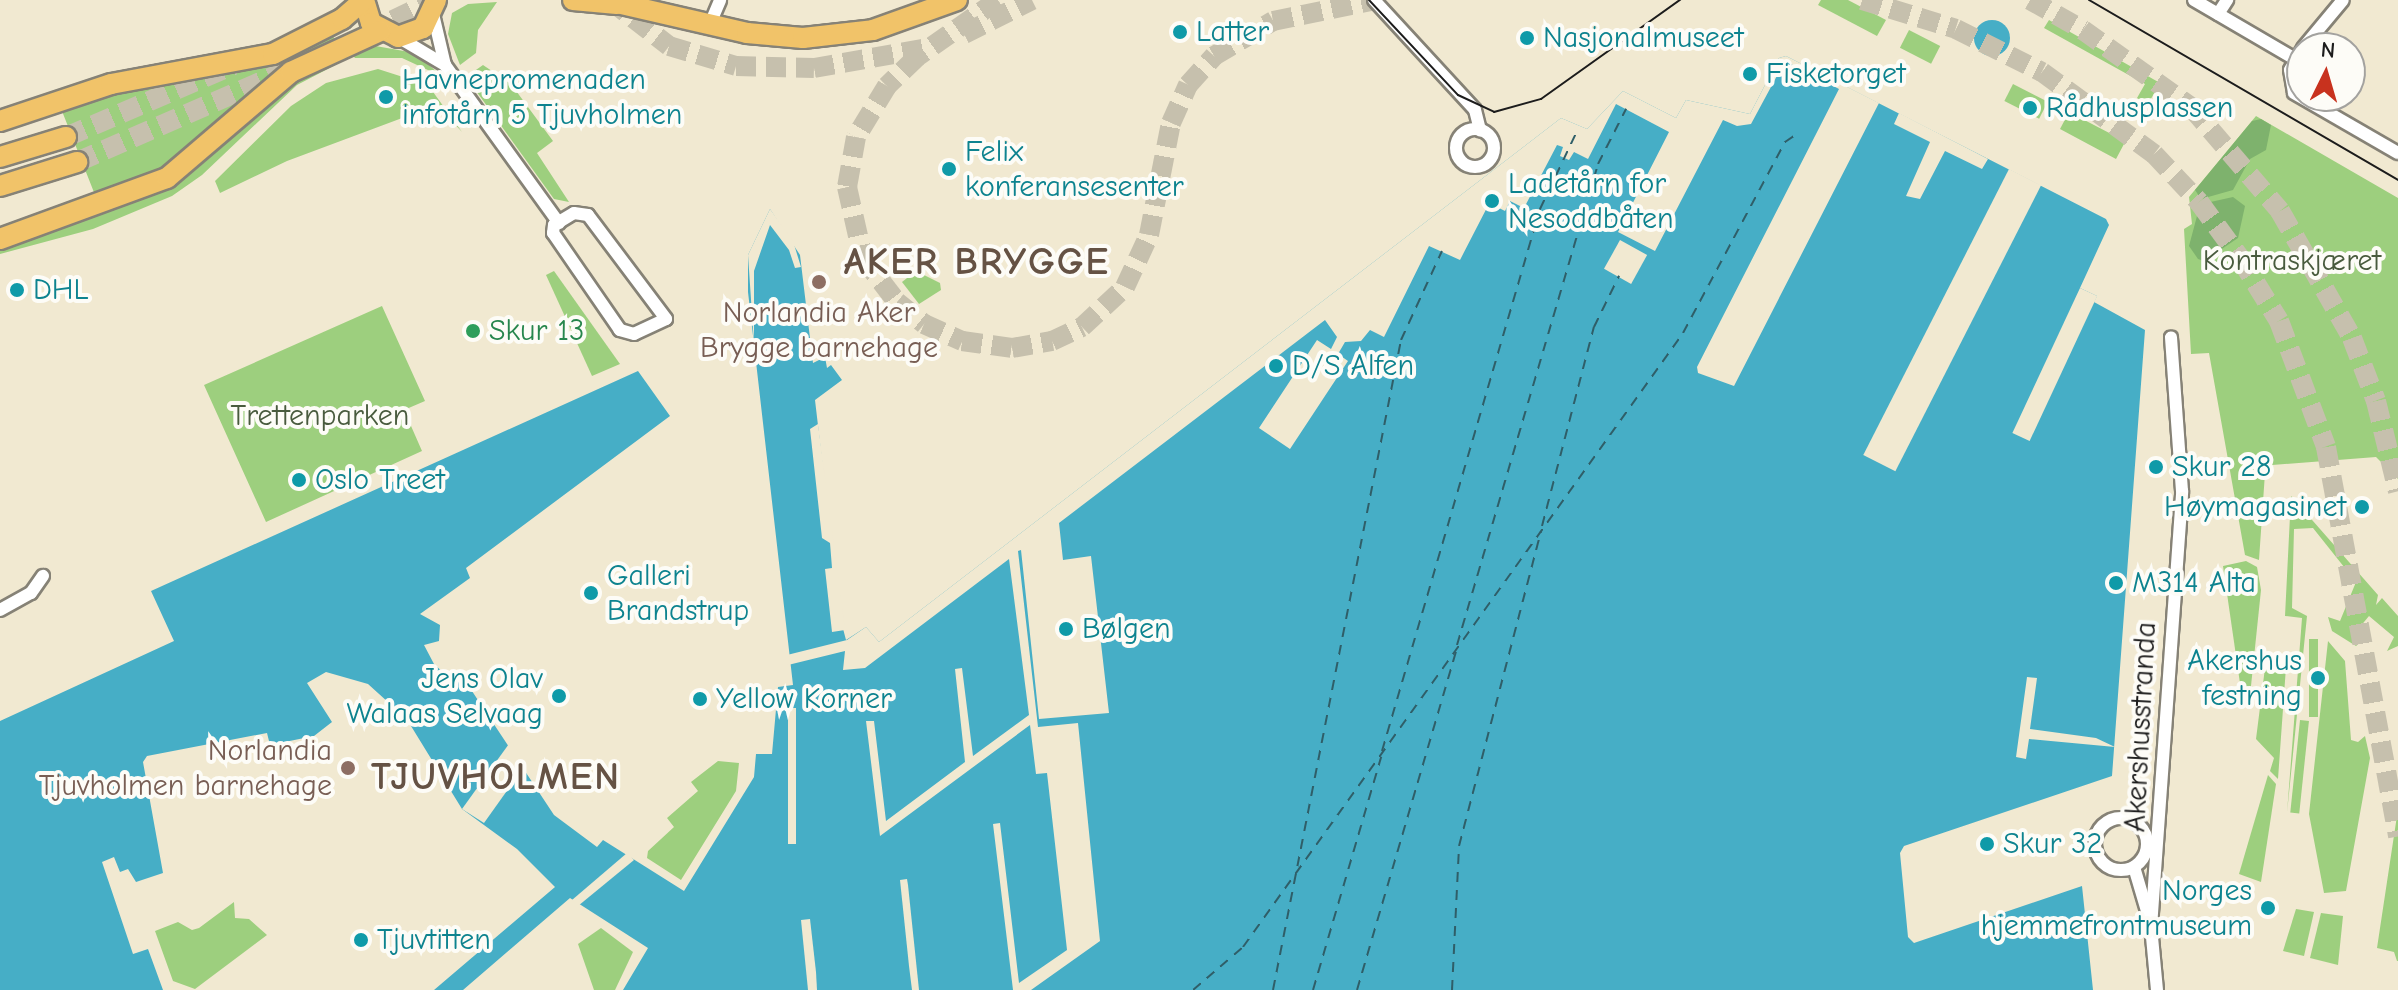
<!DOCTYPE html>
<meta charset="utf-8">
<style>
body{margin:0}
#map{position:relative;width:2398px;height:990px;overflow:hidden;background:#f1e9d1;font-family:"Comic Neue",sans-serif}
div>[style]{position:absolute}
[style*='--x']{left:calc(var(--x)*1px);top:calc(var(--y)*1px);width:calc(var(--w)*1px);rotate:calc(var(--a)*1deg)}
.green>*{inset:0;background:#9dcf7e;transform-origin:0 0}
.forest>*{inset:0;background:#7eb26d}
.water>*{inset:0;background:#46aec6}
.round{border-radius:50%}
.pier>*{inset:0;background:#f1e9d1;transform-origin:0 0}
.ferry>*{height:2px;margin-top:-1px;transform-origin:0;background:repeating-linear-gradient(90deg,#2f5e68 0 10px,transparent 0 18px)}
.trunk-tunnel>*{height:20px;margin-top:-10px;transform-origin:0;background:repeating-linear-gradient(90deg,#c6c0ad 0 20px,transparent 0 30px)}
.roads{filter:drop-shadow(2px 0 #868276) drop-shadow(-2px 0 #868276) drop-shadow(0 2px #868276) drop-shadow(0 -2px #868276)}
.minor>*{height:12px;margin:-6px;padding:0 6px;transform-origin:6px;border-radius:6px;background:#fff}
.minor>.ring{margin:-6px;padding:0;box-sizing:content-box;background:none;border:12px solid #fff;border-radius:50%}
.trunk>*{height:20px;margin:-10px;padding:0 10px;transform-origin:10px;border-radius:10px;background:#f1c369}
.tram>*{height:2px;margin:-1px;padding:0 1px;transform-origin:1px;border-radius:1px;background:#1c1c1c}
.dots>*{width:22px;height:22px;translate:-50% -50%;box-sizing:border-box;border:4px solid #fdfcf7;border-radius:50%}
span{translate:-50% -50%;white-space:nowrap;text-align:center;line-height:1.15;-webkit-text-stroke:8px #fdfcf7;paint-order:stroke}
.culture-label{font-size:30px;color:#0d838f}
.left{translate:0 -50%;text-align:left}
.right{translate:-100% -50%;text-align:right}
.park-label{font-size:30px;color:#495b3e}
.education-label{font-size:30px;color:#785e54}
.leisure-label{font-size:30px;color:#27864d}
.street-label{font-size:30px;color:#1c1c1c}
.district-label{font-size:38px;color:#655244;font-weight:700;letter-spacing:2px}
.north{position:absolute;left:2286px;top:32px;width:80px;height:80px;box-sizing:border-box;background:#fdfcf7;border:2px solid #a3a29f;border-radius:50%;rotate:5deg;font-size:22px;font-weight:700;line-height:32px;text-align:center;color:#1c1c1c}
.north::after{content:'';display:block;margin:auto;width:28px;height:36px;background:#c8321e;clip-path:polygon(50% 0,100% 100%,50% 72%,0 100%)}
</style>
<div id="map">
<div class="green">
<div style="clip-path:polygon(1821px 0,1848px 0,1886px 20px,1877px 36px,1818px 5px)"></div>
<div style="clip-path:polygon(497px 2px,478px 30px,476px 53px,460px 65px,448px 34px,452px 13px,468px 4px)"></div>
<div style="clip-path:polygon(2049px 20px,2160px 83px,2148px 104px,2137px 98px,2145px 84px,2044px 28px)"></div>
<div style="clip-path:polygon(330px 30px,335px 40px,306px 55px,175px 165px,97px 200px,60px 106px)"></div>
<div style="left:1909px;top:30px;width:35px;height:20px;rotate:27deg"></div>
<div style="clip-path:polygon(370px 45px,415px 53px,443px 77px,402px 58px,355px 58px,349px 51px)"></div>
<div style="clip-path:polygon(342px 53px,345px 60px,297px 85px,202px 175px,172px 196px,93px 229px,0 254px,0 246px,169px 186px,289px 83px)"></div>
<div style="clip-path:polygon(483px 65px,511px 84px,553px 141px,537px 153px,569px 202px,554px 199px,466px 77px)"></div>
<div style="clip-path:polygon(378px 69px,428px 85px,462px 132px,437px 105px,287px 161px,220px 193px,215px 181px,291px 106px,326px 83px)"></div>
<div style="left:2013px;top:84px;width:39px;height:19px;rotate:27deg"></div>
<div style="clip-path:polygon(2069px 112px,2117px 137px,2124px 125px,2132px 129px,2116px 159px,2060px 129px)"></div>
<div style="clip-path:polygon(2256px 116px,2398px 198px,2398px 479px,2376px 457px,2272px 465px,2265px 473px,2259px 560px,2245px 555px,2209px 353px,2191px 354px,2184px 229px,2192px 224px,2189px 197px)"></div>
<div style="clip-path:polygon(554px 271px,620px 364px,592px 376px,546px 275px)"></div>
<div style="clip-path:polygon(916px 271px,940px 283px,941px 290px,919px 304px,902px 282px)"></div>
<div style="clip-path:polygon(382px 306px,425px 401px,404px 410px,422px 451px,266px 522px,204px 385px)"></div>
<div style="clip-path:polygon(2291px 496px,2378px 595px,2376px 605px,2382px 598px,2398px 616px,2398px 646px,2387px 651px,2394px 637px,2369px 616px,2359px 628px,2367px 637px,2356px 646px,2332px 631px,2328px 617px,2340px 621px,2356px 582px,2313px 528px,2294px 529px,2292px 608px,2307px 616px,2287px 813px,2302px 618px,2285px 616px)"></div>
<div style="clip-path:polygon(2246px 561px,2257px 567px,2261px 590px,2249px 705px,2243px 704px,2223px 566px)"></div>
<div style="left:2309px;top:639px;width:9px;height:78px"></div>
<div style="clip-path:polygon(2328px 641px,2345px 661px,2351px 740px,2358px 742px,2365px 736px,2370px 758px,2346px 891px,2324px 893px,2309px 814px)"></div>
<div style="clip-path:polygon(2267px 652px,2286px 667px,2278px 779px,2270px 771px,2274px 758px,2256px 739px)"></div>
<div style="left:2300px;top:720px;width:9px;height:93px;rotate:6deg"></div>
<div style="clip-path:polygon(718px 761px,739px 763px,736px 791px,681px 880px,647px 858px,648px 851px,674px 827px,667px 818px,698px 791px,691px 782px)"></div>
<div style="clip-path:polygon(2268px 775px,2276px 784px,2261px 882px,2239px 874px)"></div>
<div style="clip-path:polygon(2398px 809px,2398px 961px,2397px 961px,2394px 952px,2377px 948px)"></div>
<div style="clip-path:polygon(234px 902px,235px 918px,249px 919px,267px 935px,195px 989px,173px 981px,155px 931px,178px 922px,192px 930px,199px 928px)"></div>
<div style="clip-path:polygon(2296px 909px,2314px 912px,2304px 956px,2283px 951px)"></div>
<div style="clip-path:polygon(2321px 913px,2343px 916px,2338px 965px,2310px 958px)"></div>
<div style="clip-path:polygon(601px 928px,633px 952px,615px 990px,594px 990px,578px 944px)"></div>
</div>
<div class="forest">
<div style="clip-path:polygon(2261px 119px,2271px 125px,2266px 150px,2250px 159px,2233px 190px,2201px 199px,2195px 190px,2252px 121px)"></div>
<div style="clip-path:polygon(2233px 197px,2245px 206px,2238px 238px,2204px 261px,2198px 259px,2189px 246px,2197px 216px,2206px 203px)"></div>
</div>
<div class="water">
<div class="round" style="left:1974px;top:20px;width:36px;height:36px"></div>
<div style="clip-path:polygon(1786px 56px,2106px 219px,2109px 225px,2080px 288px,2097px 296px,2094px 302px,2145px 330px,2112px 776px,1904px 846px,1900px 853px,1908px 937px,1914px 943px,2082px 886px,2093px 990px,623px 990px,648px 948px,570px 898px,463px 990px,434px 990px,555px 887px,517px 849px,462px 809px,411px 726px,389px 703px,368px 684px,326px 672px,307px 683px,332px 722px,314px 736px,270px 745px,267px 733px,147px 756px,143px 762px,163px 873px,136px 882px,128px 869px,120px 872px,114px 857px,102px 862px,133px 954px,148px 949px,163px 990px,0 990px,0 721px,174px 641px,151px 591px,638px 371px,670px 416px,466px 568px,470px 578px,420px 614px,440px 625px,439px 641px,424px 645px,434px 664px,448px 677px,466px 682px,554px 815px,597px 847px,603px 840px,684px 891px,754px 777px,756px 754px,772px 754px,778px 687px,793px 685px,748px 292px,748px 255px,770px 209px,800px 255px,813px 363px,825px 357px,827px 368px,831px 365px,842px 380px,815px 400px,841px 621px,846px 640px,866px 627px,879px 642px,1561px 118px,1587px 129px,1623px 91px,1676px 118px,1686px 100px,1750px 114px,1779px 58px)"></div>
</div>
<div class="pier">
<div style="clip-path:polygon(1786px 56px,1879px 103px,1734px 386px,1698px 373px,1697px 367px,1839px 89px,1785px 61px,1751px 124px,1737px 126px,1723px 120px,1655px 251px,1618px 232px,1669px 132px,1616px 104px,1588px 159px,1574px 152px,1569px 160px,1560px 156px,1563px 147px,1557px 145px,1524px 208px,1510px 201px,1505px 211px,1495px 206px,1500px 197px,1494px 194px,1460px 260px,1429px 246px,1384px 337px,1370px 330px,1361px 341px,1345px 342px,1338px 354px,1348px 361px,1290px 449px,1259px 428px,1317px 340px,1331px 349px,1337px 337px,1325px 320px,1059px 523px,1063px 560px,1091px 556px,1109px 713px,1039px 719px,1021px 550px,1018px 551px,1038px 727px,1078px 723px,1100px 941px,1031px 990px,1013px 990px,993px 824px,1000px 823px,1019px 983px,1067px 950px,1047px 773px,1036px 774px,1030px 725px,880px 836px,866px 721px,874px 721px,886px 821px,965px 762px,955px 669px,962px 668px,973px 756px,1029px 715px,1009px 559px,865px 668px,843px 670px,845px 651px,788px 665px,787px 655px,847px 640px,866px 627px,879px 642px,1561px 118px,1587px 129px,1623px 91px,1676px 118px,1686px 100px,1750px 114px,1779px 58px)"></div>
<div style="clip-path:polygon(1899px 113px,1988px 159px,1982px 169px,1945px 151px,1920px 199px,1906px 196px,1930px 142px,1894px 124px)"></div>
<div style="left:2009px;top:169px;width:36px;height:321px;rotate:27deg"></div>
<div style="clip-path:polygon(770px 209px,793px 241px,801px 267px,795px 268px,789px 250px,770px 225px,754px 271px,754px 344px,748px 255px)"></div>
<div style="left:1620px;top:240px;width:31px;height:33px;rotate:29deg"></div>
<div style="left:2080px;top:288px;width:19px;height:160px;rotate:25deg"></div>
<div style="clip-path:polygon(818px 424px,845px 630px,832px 632px,825px 569px,832px 568px,830px 543px,822px 538px,810px 429px)"></div>
<div style="clip-path:polygon(2027px 677px,2037px 678px,2030px 729px,2096px 738px,2115px 747px,2029px 739px,2026px 759px,2016px 757px)"></div>
<div style="left:788px;top:708px;width:8px;height:136px"></div>
<div style="clip-path:polygon(511px 741px,526px 764px,484px 823px,462px 809px)"></div>
<div style="clip-path:polygon(627px 853px,634px 860px,578px 906px,572px 900px)"></div>
<div style="clip-path:polygon(907px 879px,908px 885px,919px 990px,912px 990px,909px 966px,900px 880px)"></div>
<div style="clip-path:polygon(810px 919px,816px 972px,817px 990px,808px 990px,801px 920px)"></div>
</div>
<div class="ferry">
<div style="--x:1542;--y:526;--w:206;--a:-75.4"></div>
<div style="--x:1594;--y:327;--w:57;--a:-63.9"></div>
<div style="--x:1457;--y:645;--w:501;--a:-73.66"></div>
<div style="--x:1598;--y:164;--w:62;--a:-63"></div>
<div style="--x:1382;--y:751;--w:565;--a:-73.75"></div>
<div style="--x:1540;--y:209;--w:86;--a:-64.6"></div>
<div style="--x:1193;--y:990;--w:66;--a:-40.7"></div>
<div style="--x:1243;--y:947;--w:755;--a:-54.37"></div>
<div style="--x:1683;--y:333;--w:217;--a:-61.9"></div>
<div style="--x:1785;--y:142;--w:14;--a:-34"></div>
<div style="--x:1273;--y:990;--w:662;--a:-78.86"></div>
<div style="--x:1401;--y:340;--w:98;--a:-65.3"></div>
<div style="--x:1313;--y:990;--w:243;--a:-73.7"></div>
<div style="--x:1357;--y:990;--w:353;--a:-73.7"></div>
<div style="--x:1452;--y:990;--w:144;--a:-87.2"></div>
<div style="--x:1459;--y:846;--w:325;--a:-75.4"></div>
</div>
<div class="trunk-tunnel">
<div style="--x:610;--y:0;--w:75;--a:37.9"></div>
<div style="--x:669;--y:46;--w:70;--a:16.6"></div>
<div style="--x:736;--y:66;--w:78;--a:1.5"></div>
<div style="--x:814;--y:68;--w:111;--a:-9.9"></div>
<div style="--x:998;--y:0;--w:99;--a:144.9"></div>
<div style="--x:917;--y:57;--w:42;--a:136"></div>
<div style="--x:887;--y:86;--w:60;--a:121.3"></div>
<div style="--x:856;--y:137;--w:51;--a:100.2"></div>
<div style="--x:847;--y:187;--w:73;--a:77.3"></div>
<div style="--x:863;--y:258;--w:56;--a:52.3"></div>
<div style="--x:897;--y:302;--w:35;--a:39"></div>
<div style="--x:924;--y:324;--w:42;--a:24.1"></div>
<div style="--x:962;--y:341;--w:50;--a:8"></div>
<div style="--x:1012;--y:348;--w:41;--a:-9.9"></div>
<div style="--x:1052;--y:341;--w:33;--a:-25"></div>
<div style="--x:1082;--y:327;--w:59;--a:-42.9"></div>
<div style="--x:1125;--y:287;--w:57;--a:-65.2"></div>
<div style="--x:1149;--y:235;--w:114;--a:-78.9"></div>
<div style="--x:1171;--y:123;--w:42;--a:-65.9"></div>
<div style="--x:1188;--y:85;--w:39;--a:-48"></div>
<div style="--x:1214;--y:56;--w:69;--a:-30.7"></div>
<div style="--x:1273;--y:21;--w:105;--a:-11.5"></div>
<div style="--x:1862;--y:0;--w:98;--a:17.1"></div>
<div style="--x:1956;--y:29;--w:96;--a:26.6"></div>
<div style="--x:2042;--y:72;--w:139;--a:36.2"></div>
<div style="--x:2154;--y:154;--w:66;--a:46.8"></div>
<div style="--x:2199;--y:202;--w:69;--a:53.8"></div>
<div style="--x:2240;--y:258;--w:74;--a:58.2"></div>
<div style="--x:2279;--y:321;--w:134;--a:69.5"></div>
<div style="--x:2326;--y:447;--w:396;--a:79.5"></div>
<div style="--x:2030;--y:0;--w:61;--a:29.5"></div>
<div style="--x:2083;--y:30;--w:133;--a:35.5"></div>
<div style="--x:2191;--y:107;--w:137;--a:49.4"></div>
<div style="--x:2280;--y:211;--w:146;--a:60.4"></div>
<div style="--x:2352;--y:338;--w:67;--a:69.1"></div>
<div style="--x:2376;--y:401;--w:93;--a:76.3"></div>
<div style="--x:366;--y:33;--w:76;--a:-25.6"></div>
<div style="--x:964;--y:34;--w:76;--a:-26.6"></div>
<div style="--x:66;--y:137;--w:182;--a:-23.3"></div>
<div style="--x:77;--y:162;--w:232;--a:-23.6"></div>
</div>
<div class="roads">
<div class="minor">
<div style="--x:1374;--y:0;--w:149;--a:47.4"></div>
<div style="--x:1475;--y:110;--w:21;--a:76"></div>
<div style="--x:2194;--y:0;--w:117;--a:30.3"></div>
<div style="--x:433;--y:14;--w:52;--a:76.8"></div>
<div style="--x:2218;--y:14;--w:17;--a:-57"></div>
<div style="--x:710;--y:24;--w:26;--a:-67"></div>
<div style="--x:398;--y:37;--w:55;--a:30.8"></div>
<div style="--x:445;--y:65;--w:195;--a:54.2"></div>
<div style="--x:2303;--y:48;--w:62;--a:-50.2"></div>
<div style="--x:2302;--y:50;--w:23;--a:121"></div>
<div style="--x:2290;--y:70;--w:23;--a:80"></div>
<div style="--x:2294;--y:93;--w:120;--a:30"></div>
<div class="ring" style="left:1456px;top:129px;width:26px;height:26px"></div>
<div style="--x:574;--y:213;--w:14;--a:8"></div>
<div style="--x:588;--y:215;--w:130;--a:53.1"></div>
<div style="--x:666;--y:319;--w:35;--a:155"></div>
<div style="--x:634;--y:334;--w:15;--a:-164"></div>
<div style="--x:620;--y:330;--w:118;--a:-124.6"></div>
<div style="--x:553;--y:233;--w:8;--a:-83"></div>
<div style="--x:554;--y:225;--w:23;--a:-31"></div>
<div style="--x:0;--y:610;--w:35;--a:-29"></div>
<div style="--x:31;--y:593;--w:21;--a:-55"></div>
<div class="ring" style="left:2095px;top:818px;width:40px;height:40px"></div>
<div style="--x:2134;--y:867;--w:56;--a:73.5"></div>
<div style="--x:2157;--y:990;--w:63;--a:-95.4"></div>
<div style="--x:2151;--y:927;--w:437;--a:-85.9"></div>
<div style="--x:2182;--y:491;--w:154;--a:-94.1"></div>
</div>
<div class="trunk">
<div style="--x:364;--y:0;--w:24;--a:73"></div>
<div style="--x:371;--y:23;--w:30;--a:27"></div>
<div style="--x:398;--y:37;--w:27;--a:-20"></div>
<div style="--x:423;--y:28;--w:31;--a:-65"></div>
<div style="--x:573;--y:0;--w:44;--a:5.2"></div>
<div style="--x:604;--y:0;--w:147;--a:13"></div>
<div style="--x:747;--y:33;--w:56;--a:5.1"></div>
<div style="--x:803;--y:38;--w:70;--a:-6.5"></div>
<div style="--x:873;--y:30;--w:89;--a:-19.7"></div>
<div style="--x:0;--y:121;--w:117;--a:-18.4"></div>
<div style="--x:111;--y:84;--w:165;--a:-10.5"></div>
<div style="--x:273;--y:54;--w:77;--a:-26.9"></div>
<div style="--x:342;--y:19;--w:29;--a:-41"></div>
<div style="--x:0;--y:157;--w:69;--a:-16.9"></div>
<div style="--x:0;--y:186;--w:81;--a:-17.3"></div>
<div style="--x:0;--y:239;--w:178;--a:-20.1"></div>
<div style="--x:167;--y:178;--w:163;--a:-40.5"></div>
<div style="--x:291;--y:72;--w:98;--a:-24.7"></div>
</div>
</div>
<div class="tram">
<div style="--x:1369;--y:0;--w:130;--a:46.9"></div>
<div style="--x:1458;--y:95;--w:40;--a:25"></div>
<div style="--x:1494;--y:112;--w:49;--a:-15.5"></div>
<div style="--x:1541;--y:99;--w:171;--a:-35.5"></div>
<div style="--x:2089;--y:0;--w:358;--a:30.2"></div>
</div>
<div class="dots">
<div style="left:1180px;top:32px;background:#0f9aa8"></div>
<div style="left:1527px;top:38px;background:#0f9aa8"></div>
<div style="left:1750px;top:74px;background:#0f9aa8"></div>
<div style="left:386px;top:97px;background:#0f9aa8"></div>
<div style="left:2030px;top:108px;background:#0f9aa8"></div>
<div style="left:949px;top:169px;background:#0f9aa8"></div>
<div style="left:1492px;top:201px;background:#0f9aa8"></div>
<div style="left:819px;top:282px;background:#8d6e63"></div>
<div style="left:17px;top:290px;background:#0f9aa8"></div>
<div style="left:473px;top:331px;background:#2e9e5b"></div>
<div style="left:1276px;top:366px;background:#0f9aa8"></div>
<div style="left:2156px;top:467px;background:#0f9aa8"></div>
<div style="left:299px;top:480px;background:#0f9aa8"></div>
<div style="left:2362px;top:507px;background:#0f9aa8"></div>
<div style="left:2116px;top:583px;background:#0f9aa8"></div>
<div style="left:591px;top:593px;background:#0f9aa8"></div>
<div style="left:1066px;top:629px;background:#0f9aa8"></div>
<div style="left:2318px;top:678px;background:#0f9aa8"></div>
<div style="left:559px;top:696px;background:#0f9aa8"></div>
<div style="left:700px;top:699px;background:#0f9aa8"></div>
<div style="left:348px;top:768px;background:#8d6e63"></div>
<div style="left:1987px;top:844px;background:#0f9aa8"></div>
<div style="left:2268px;top:908px;background:#0f9aa8"></div>
<div style="left:361px;top:940px;background:#0f9aa8"></div>
</div>
<div class="culture-label">
<span class="left" style="left:1196px;top:32px">Latter</span>
<span class="left" style="left:1543px;top:38px">Nasjonalmuseet</span>
<span class="left" style="left:1766px;top:74px">Fisketorget</span>
<span class="left" style="left:402px;top:97px">Havnepromenaden<br>infotårn 5 Tjuvholmen</span>
<span class="left" style="left:2046px;top:108px">Rådhusplassen</span>
<span class="left" style="left:965px;top:169px">Felix<br>konferansesenter</span>
<span class="left" style="left:1508px;top:201px">Ladetårn for<br>Nesoddbåten</span>
<span class="left" style="left:33px;top:290px">DHL</span>
<span class="left" style="left:1292px;top:366px">D/S Alfen</span>
<span class="left" style="left:2172px;top:467px">Skur 28</span>
<span class="left" style="left:315px;top:480px">Oslo Treet</span>
<span class="right" style="left:2346px;top:507px">Høymagasinet</span>
<span class="left" style="left:607px;top:593px">Galleri<br>Brandstrup</span>
<span class="left" style="left:2132px;top:583px">M314 Alta</span>
<span class="left" style="left:1082px;top:629px">Bølgen</span>
<span class="right" style="left:2302px;top:678px">Akershus<br>festning</span>
<span class="right" style="left:543px;top:696px">Jens Olav<br>Walaas Selvaag</span>
<span class="left" style="left:716px;top:699px">Yellow Korner</span>
<span class="left" style="left:2003px;top:844px">Skur 32</span>
<span class="right" style="left:2252px;top:908px">Norges<br>hjemmefrontmuseum</span>
<span class="left" style="left:377px;top:940px">Tjuvtitten</span>
</div>
<div class="park-label">
<span style="left:2292px;top:261px">Kontraskjæret</span>
<span style="left:320px;top:416px">Trettenparken</span>
</div>
<div class="education-label">
<span style="left:819px;top:330px">Norlandia Aker<br>Brygge barnehage</span>
<span class="right" style="left:332px;top:768px">Norlandia<br>Tjuvholmen barnehage</span>
</div>
<div class="leisure-label">
<span class="left" style="left:489px;top:331px">Skur 13</span>
</div>
<div class="street-label">
<span style="left:2141px;top:727px;rotate:-87deg">Akershusstranda</span>
</div>
<div class="district-label">
<span style="left:977px;top:263px">AKER BRYGGE</span>
<span style="left:496px;top:778px">TJUVHOLMEN</span>
</div>
<div class="north">N</div>
</div>
